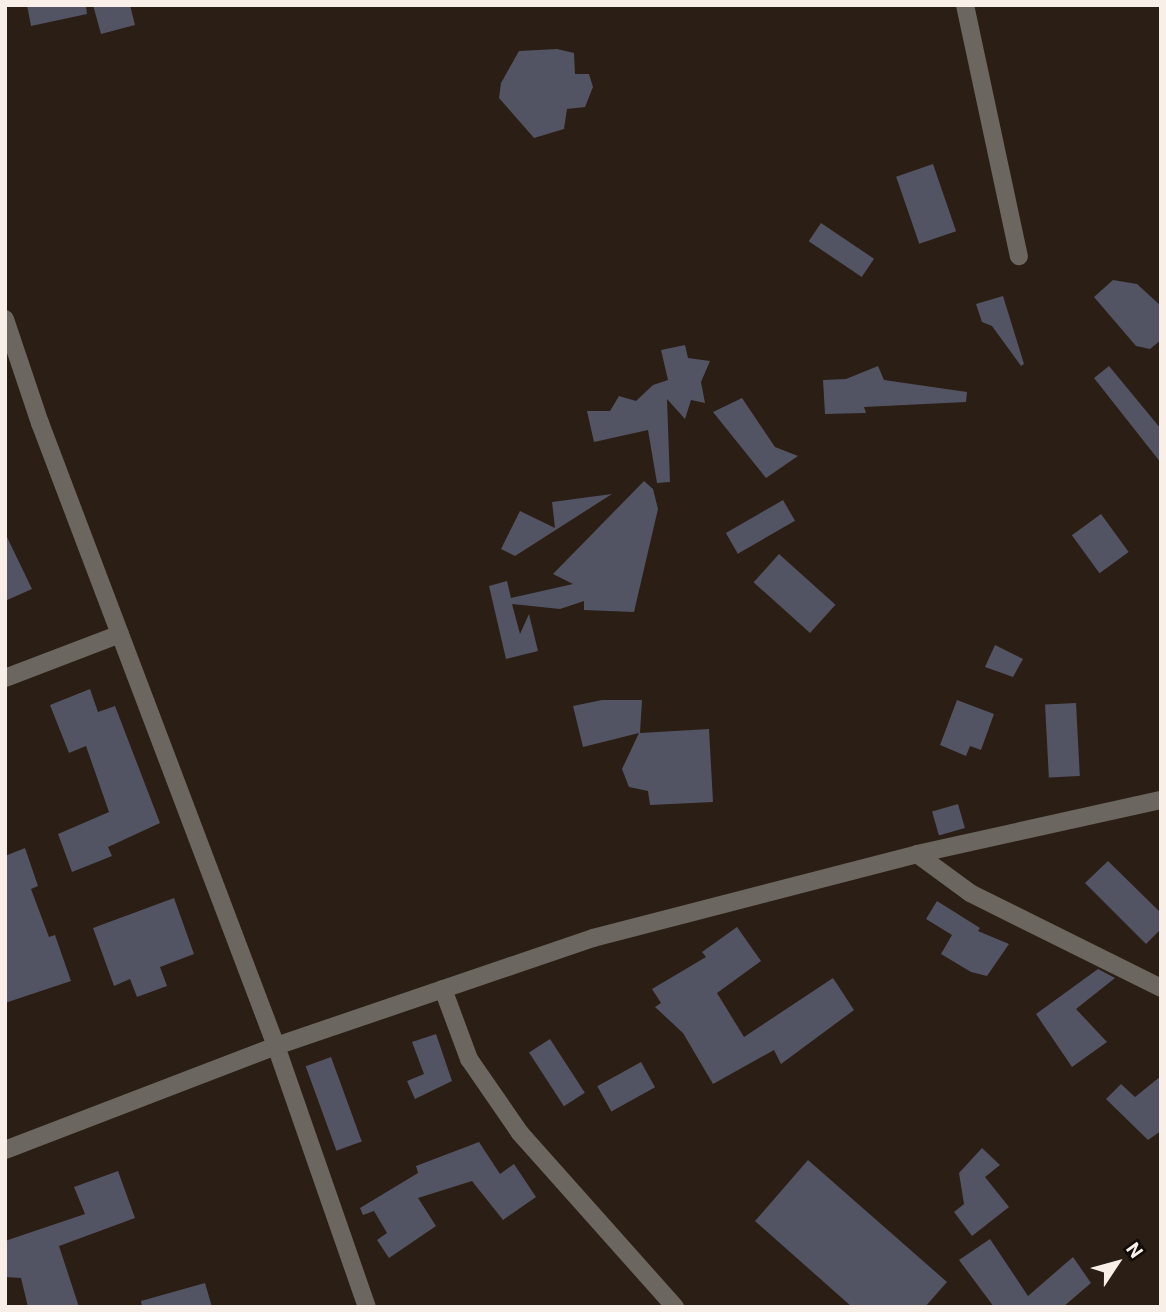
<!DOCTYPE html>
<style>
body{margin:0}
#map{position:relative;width:1166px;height:1312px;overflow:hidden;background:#2b1e14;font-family:Roboto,sans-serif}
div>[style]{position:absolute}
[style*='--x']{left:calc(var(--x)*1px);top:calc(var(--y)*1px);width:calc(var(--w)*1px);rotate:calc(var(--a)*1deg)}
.building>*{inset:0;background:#525363;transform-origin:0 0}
.minor>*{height:18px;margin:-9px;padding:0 9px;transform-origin:9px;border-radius:9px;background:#6b665f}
span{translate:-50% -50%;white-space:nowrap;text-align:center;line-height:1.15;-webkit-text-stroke:6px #0f0a06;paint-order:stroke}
.frame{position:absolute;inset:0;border:7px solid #f8efe8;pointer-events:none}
.north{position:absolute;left:1082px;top:1228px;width:70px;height:70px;-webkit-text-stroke:5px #0f0a06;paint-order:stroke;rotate:54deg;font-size:19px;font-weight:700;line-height:28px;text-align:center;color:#f8efe8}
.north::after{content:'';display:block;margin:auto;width:24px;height:32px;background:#f8efe8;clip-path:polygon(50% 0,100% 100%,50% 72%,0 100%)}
</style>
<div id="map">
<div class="building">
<div style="clip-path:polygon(27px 5px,86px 5px,87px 14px,31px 26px)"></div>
<div style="clip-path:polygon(93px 5px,130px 5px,135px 25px,101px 34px)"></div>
<div style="clip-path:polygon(557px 49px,574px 53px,575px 74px,589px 74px,593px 87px,585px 107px,567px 109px,564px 129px,534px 138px,499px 98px,501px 83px,519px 51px)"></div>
<div style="left:933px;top:164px;width:71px;height:39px;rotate:71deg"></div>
<div style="left:821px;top:223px;width:64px;height:22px;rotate:34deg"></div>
<div style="clip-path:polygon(1113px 280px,1137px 284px,1161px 306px,1161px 340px,1150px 349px,1136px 346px,1094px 297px)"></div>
<div style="clip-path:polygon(1003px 296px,1024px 364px,1021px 366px,992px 326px,982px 322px,976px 304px)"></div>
<div style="clip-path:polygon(685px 345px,688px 358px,710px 361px,701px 382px,705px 403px,691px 400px,685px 419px,667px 399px,670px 482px,657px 483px,648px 430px,594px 442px,587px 411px,610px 411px,619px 396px,636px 401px,653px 385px,668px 380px,661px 350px)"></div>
<div style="clip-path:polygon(878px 366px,884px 380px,967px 392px,966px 402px,864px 407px,866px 413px,825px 414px,823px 380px,846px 379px)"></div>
<div style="clip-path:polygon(1109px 366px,1161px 429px,1161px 463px,1094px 378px)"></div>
<div style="clip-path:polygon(742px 398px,775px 447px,798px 456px,766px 478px,713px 412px)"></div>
<div style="clip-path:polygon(644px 481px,653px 489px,658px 509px,634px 612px,584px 610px,584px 601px,560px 609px,512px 604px,520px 634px,529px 614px,538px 651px,506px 659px,489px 586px,507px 581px,511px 598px,573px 584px,553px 574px)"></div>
<div style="clip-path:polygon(612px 494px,515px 556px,501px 549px,520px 511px,555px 528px,552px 502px)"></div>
<div style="left:783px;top:500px;width:24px;height:66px;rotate:60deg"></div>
<div style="left:1101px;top:514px;width:47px;height:36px;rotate:54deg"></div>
<div style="clip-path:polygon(5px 533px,32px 589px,5px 601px)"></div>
<div style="left:779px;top:554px;width:76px;height:38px;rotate:42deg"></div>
<div style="clip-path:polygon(995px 645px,1023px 659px,1013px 677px,985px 667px)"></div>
<div style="clip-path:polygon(90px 689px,98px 712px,115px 706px,160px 823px,108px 847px,112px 856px,72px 872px,58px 834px,109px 812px,86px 746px,69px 753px,50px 705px)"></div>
<div style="clip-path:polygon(602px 700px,642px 700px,640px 733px,709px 729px,713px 802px,650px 805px,648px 791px,629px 787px,622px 769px,639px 733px,583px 747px,573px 706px)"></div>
<div style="clip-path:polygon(957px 700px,994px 714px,981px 750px,970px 746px,966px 756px,940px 745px)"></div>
<div style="left:1076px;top:703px;width:73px;height:31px;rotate:87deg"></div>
<div style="left:958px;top:804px;width:25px;height:27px;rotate:74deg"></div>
<div style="clip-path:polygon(25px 848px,38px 886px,31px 889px,49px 937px,55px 935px,71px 981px,5px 1003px,5px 856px)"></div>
<div style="clip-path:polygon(1108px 861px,1161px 913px,1161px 929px,1146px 944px,1085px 883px)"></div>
<div style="clip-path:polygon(174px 898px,194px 954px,160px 967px,167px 986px,137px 997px,130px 979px,114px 986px,93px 928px)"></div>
<div style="clip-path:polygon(937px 901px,980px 928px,978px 931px,1009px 944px,987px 976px,971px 972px,941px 954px,952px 935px,926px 919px)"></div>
<div style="clip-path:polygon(737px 927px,761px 961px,717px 993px,744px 1037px,833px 978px,854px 1010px,781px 1064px,774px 1050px,713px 1084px,683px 1033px,655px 1007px,661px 1003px,652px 989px,706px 957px,702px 952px)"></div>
<div style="clip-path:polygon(1098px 969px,1115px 978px,1076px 1009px,1107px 1042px,1072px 1067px,1036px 1014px)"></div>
<div style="clip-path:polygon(436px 1034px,452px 1081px,415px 1099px,407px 1081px,424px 1074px,412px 1042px)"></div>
<div style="left:550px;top:1039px;width:64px;height:25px;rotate:57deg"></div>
<div style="left:331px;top:1057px;width:90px;height:27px;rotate:70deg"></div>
<div style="left:641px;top:1062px;width:29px;height:50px;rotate:61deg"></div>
<div style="clip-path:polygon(1161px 1076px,1161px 1131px,1148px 1140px,1106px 1099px,1121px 1084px,1135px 1097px)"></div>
<div style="clip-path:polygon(479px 1142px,500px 1174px,514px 1164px,536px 1197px,503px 1220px,472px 1181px,418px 1198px,436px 1226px,389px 1258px,377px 1240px,387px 1233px,374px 1211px,363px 1215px,360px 1208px,418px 1173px,416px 1166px)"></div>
<div style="clip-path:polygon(982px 1148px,1000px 1165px,985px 1177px,1009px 1207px,972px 1236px,954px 1212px,964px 1204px,959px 1173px)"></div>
<div style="clip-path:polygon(808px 1160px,947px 1282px,925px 1307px,852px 1307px,755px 1221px)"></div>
<div style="clip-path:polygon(118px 1171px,135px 1218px,59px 1246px,79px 1307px,28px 1307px,21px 1278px,5px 1277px,5px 1241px,85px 1214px,74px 1187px)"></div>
<div style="clip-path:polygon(990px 1239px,1028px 1296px,1073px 1257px,1091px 1283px,1063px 1307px,994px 1307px,959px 1260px)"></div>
<div style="clip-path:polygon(205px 1283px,212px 1307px,142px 1307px,141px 1301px)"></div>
</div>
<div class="minor">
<div style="--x:965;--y:5;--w:257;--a:77.9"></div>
<div style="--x:5;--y:319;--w:110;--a:71.4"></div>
<div style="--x:40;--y:423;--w:666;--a:69.25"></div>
<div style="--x:276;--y:1046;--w:276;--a:70.8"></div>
<div style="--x:5;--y:678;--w:123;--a:-20.9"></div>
<div style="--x:917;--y:854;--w:66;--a:36.3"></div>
<div style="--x:970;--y:893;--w:213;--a:26.4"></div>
<div style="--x:443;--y:989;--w:75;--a:69.6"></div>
<div style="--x:469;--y:1059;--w:90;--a:55.4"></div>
<div style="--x:520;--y:1133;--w:233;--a:48.3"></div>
<div style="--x:5;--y:1150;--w:290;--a:-21"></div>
<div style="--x:276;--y:1046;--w:335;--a:-18.8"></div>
<div style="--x:593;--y:938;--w:335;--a:-14.5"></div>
<div style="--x:917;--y:854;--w:250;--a:-12.5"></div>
</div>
<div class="frame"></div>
<div class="north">N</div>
</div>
